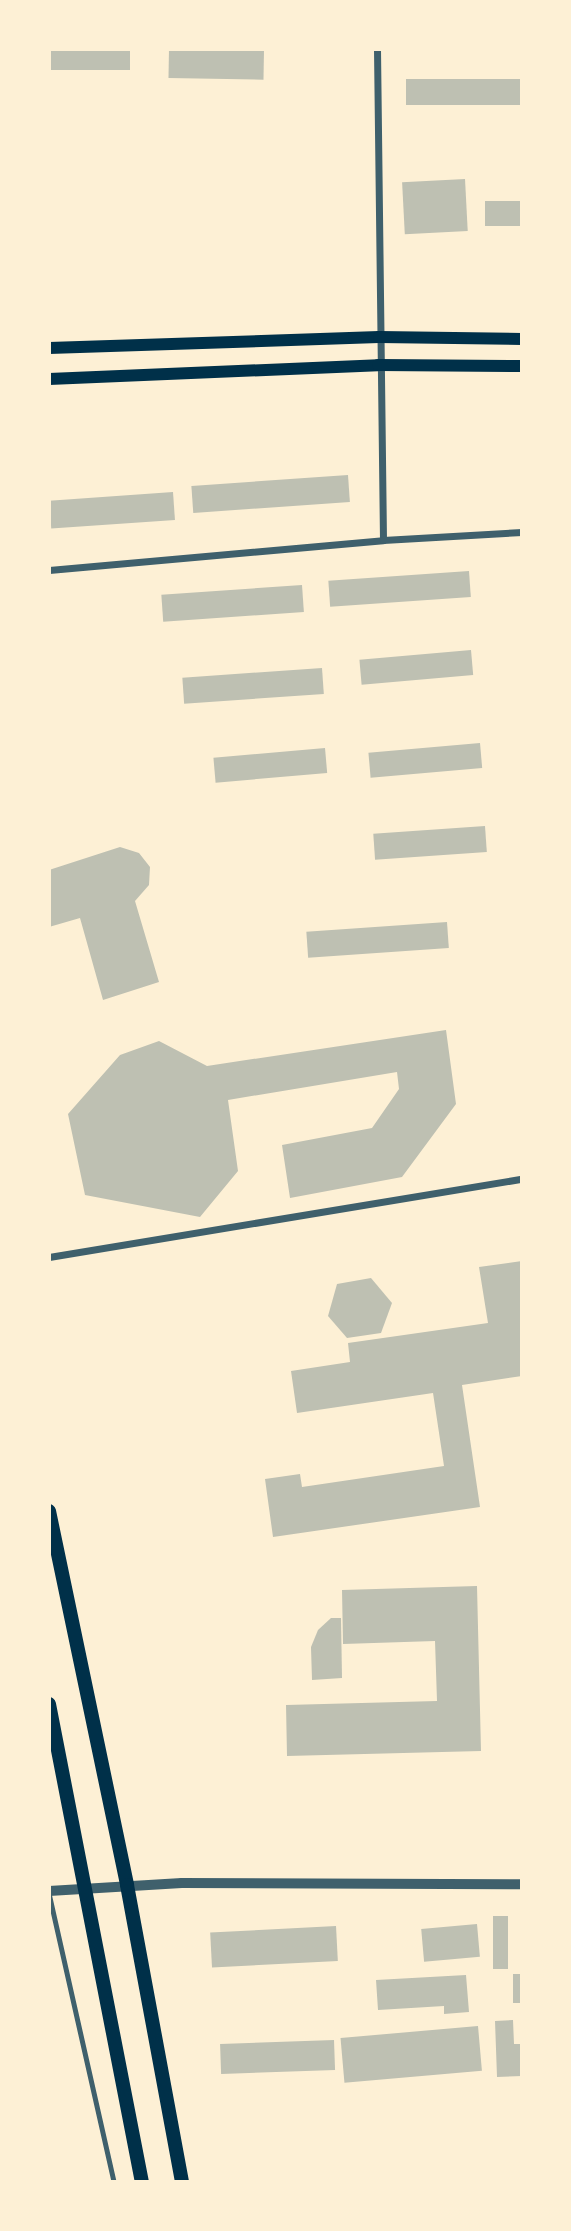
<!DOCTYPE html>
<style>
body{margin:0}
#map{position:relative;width:571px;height:2231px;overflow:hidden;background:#fdf0d5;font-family:Quicksand,sans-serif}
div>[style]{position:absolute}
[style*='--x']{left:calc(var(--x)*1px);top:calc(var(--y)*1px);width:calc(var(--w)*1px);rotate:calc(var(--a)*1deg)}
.building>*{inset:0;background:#bec0b2;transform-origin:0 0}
.service>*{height:4.5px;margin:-2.25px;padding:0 2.25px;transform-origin:2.25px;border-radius:2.25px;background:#3f606c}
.minor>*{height:7px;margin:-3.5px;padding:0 3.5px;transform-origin:3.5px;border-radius:3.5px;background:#3f606c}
.tertiary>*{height:10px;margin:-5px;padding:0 5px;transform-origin:5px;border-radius:5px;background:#3f606c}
.secondary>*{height:12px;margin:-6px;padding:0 6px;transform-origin:6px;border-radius:6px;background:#003049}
.primary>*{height:14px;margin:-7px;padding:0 7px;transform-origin:7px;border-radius:7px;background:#003049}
span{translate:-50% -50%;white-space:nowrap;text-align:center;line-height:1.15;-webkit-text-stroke:5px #fdf0d5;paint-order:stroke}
.frame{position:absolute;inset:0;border:51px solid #fdf0d5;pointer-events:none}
</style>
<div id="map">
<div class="building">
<div style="left:49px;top:49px;width:81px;height:21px"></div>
<div style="left:169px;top:49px;width:95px;height:29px;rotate:1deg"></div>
<div style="left:522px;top:79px;width:26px;height:116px;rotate:90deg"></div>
<div style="left:465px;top:179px;width:52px;height:63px;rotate:87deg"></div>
<div style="left:522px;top:201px;width:25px;height:37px;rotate:90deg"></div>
<div style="left:348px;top:475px;width:27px;height:157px;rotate:86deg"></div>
<div style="left:173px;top:492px;width:28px;height:124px;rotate:86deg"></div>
<div style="left:469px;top:571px;width:26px;height:141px;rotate:86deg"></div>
<div style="left:302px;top:585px;width:27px;height:141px;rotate:86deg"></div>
<div style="left:471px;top:650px;width:25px;height:112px;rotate:85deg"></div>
<div style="left:322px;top:668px;width:26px;height:140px;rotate:86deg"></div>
<div style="left:480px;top:743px;width:25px;height:112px;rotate:85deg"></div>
<div style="left:325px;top:748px;width:25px;height:112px;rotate:85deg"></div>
<div style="left:485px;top:826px;width:26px;height:112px;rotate:86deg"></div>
<div style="clip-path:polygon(120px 847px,139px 853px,150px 867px,149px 885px,135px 901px,159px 982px,103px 1000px,80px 918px,49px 927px,49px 870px)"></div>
<div style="left:447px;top:922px;width:26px;height:141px;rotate:86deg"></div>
<div style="clip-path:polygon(446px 1030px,456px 1104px,402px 1177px,290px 1198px,282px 1145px,372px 1128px,399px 1089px,397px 1072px,228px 1100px,238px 1171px,200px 1217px,85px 1195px,68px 1114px,120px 1055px,159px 1041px,207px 1066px)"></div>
<div style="clip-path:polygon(522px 1261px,522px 1376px,462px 1385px,480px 1507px,273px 1537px,265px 1479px,300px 1474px,302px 1487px,444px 1466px,433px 1393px,297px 1413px,291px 1371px,350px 1362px,348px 1343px,488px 1323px,479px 1267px)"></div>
<div style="clip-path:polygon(371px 1278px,392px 1303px,381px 1333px,347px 1338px,328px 1316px,337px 1284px)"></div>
<div style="clip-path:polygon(477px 1586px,481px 1751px,287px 1756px,286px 1705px,437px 1701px,435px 1641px,343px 1644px,342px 1590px)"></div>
<div style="clip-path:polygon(331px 1618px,341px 1618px,342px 1678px,312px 1680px,311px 1647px,318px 1630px)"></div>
<div style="left:493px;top:1916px;width:15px;height:53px"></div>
<div style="left:477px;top:1924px;width:33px;height:56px;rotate:85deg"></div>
<div style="left:336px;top:1926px;width:35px;height:126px;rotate:87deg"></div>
<div style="left:513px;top:1974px;width:9px;height:29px"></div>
<div style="clip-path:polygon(466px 1975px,469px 2012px,444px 2014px,444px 2006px,378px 2010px,376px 1980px)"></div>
<div style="clip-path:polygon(513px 2020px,514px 2044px,522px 2044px,522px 2076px,497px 2077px,495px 2021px)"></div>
<div style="left:478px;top:2026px;width:45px;height:138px;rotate:85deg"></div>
<div style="left:334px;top:2040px;width:30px;height:114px;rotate:88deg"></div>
</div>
<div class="service">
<div style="--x:49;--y:1893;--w:296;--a:77.3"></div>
</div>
<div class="minor">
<div style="--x:377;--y:49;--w:491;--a:89.3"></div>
<div style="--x:49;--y:570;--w:335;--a:-5.1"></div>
<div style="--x:383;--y:540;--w:139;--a:-3.3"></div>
<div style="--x:49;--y:1257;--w:479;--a:-9.4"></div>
</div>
<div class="tertiary">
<div style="--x:49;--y:1891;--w:133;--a:-3.4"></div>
<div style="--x:182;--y:1883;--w:340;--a:0.2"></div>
</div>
<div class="secondary">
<div style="--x:49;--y:348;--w:330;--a:-1.9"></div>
<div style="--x:379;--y:337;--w:143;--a:0.8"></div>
<div style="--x:49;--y:379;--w:329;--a:-2.4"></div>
<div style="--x:378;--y:365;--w:144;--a:0.4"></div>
</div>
<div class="primary">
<div style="--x:49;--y:1511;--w:382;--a:78.2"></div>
<div style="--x:127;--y:1885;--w:302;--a:79.5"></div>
<div style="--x:49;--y:1704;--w:487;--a:79"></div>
</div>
<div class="frame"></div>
</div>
